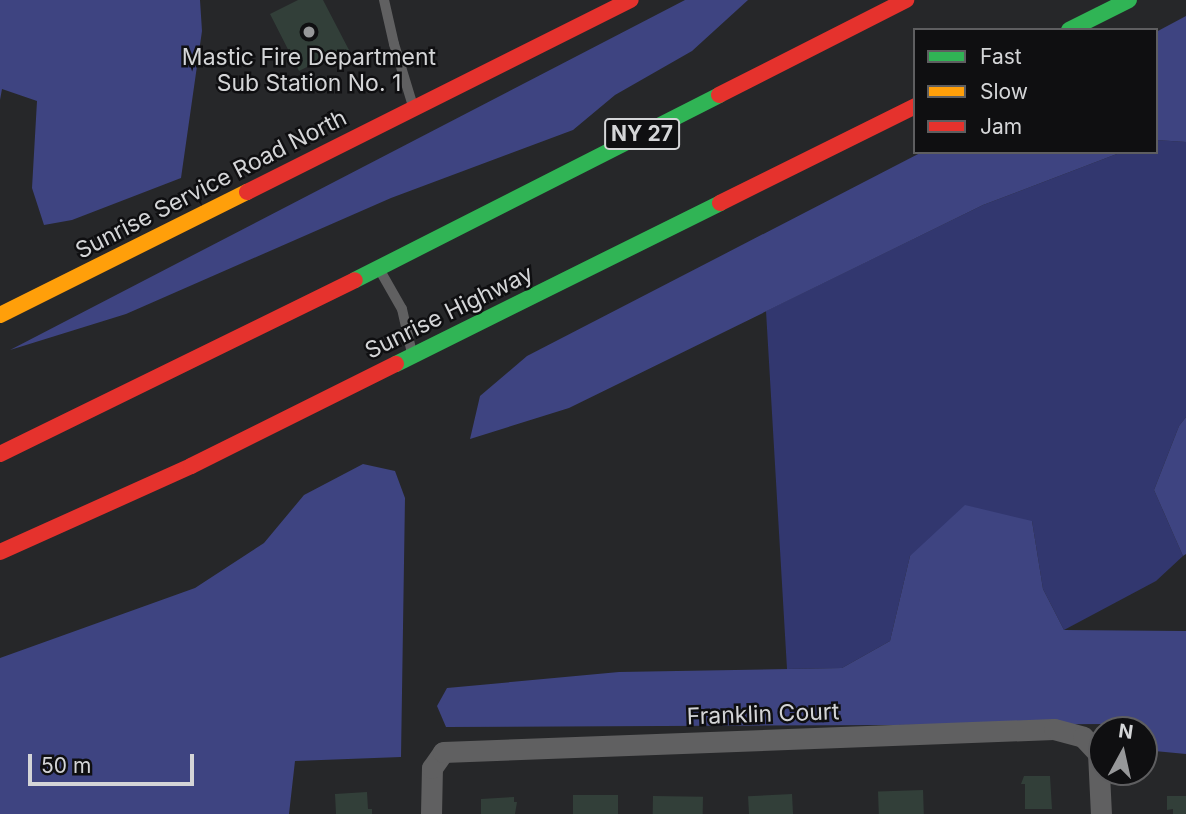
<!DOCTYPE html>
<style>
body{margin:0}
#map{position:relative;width:1186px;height:814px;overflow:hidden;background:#262729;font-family:Inter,sans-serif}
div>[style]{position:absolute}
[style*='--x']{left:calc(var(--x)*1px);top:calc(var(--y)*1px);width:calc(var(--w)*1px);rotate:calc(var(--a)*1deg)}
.green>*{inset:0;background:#32376f}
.forest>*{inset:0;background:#3e4481}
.building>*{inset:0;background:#323f39;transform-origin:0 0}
.lane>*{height:10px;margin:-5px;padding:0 5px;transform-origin:5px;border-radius:5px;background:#606061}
.street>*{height:21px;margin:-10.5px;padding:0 10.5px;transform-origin:10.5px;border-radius:10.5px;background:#606061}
.fast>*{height:16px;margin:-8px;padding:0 8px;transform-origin:8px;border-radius:8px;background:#30b455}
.slow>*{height:16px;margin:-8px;padding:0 8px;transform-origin:8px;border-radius:8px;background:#ff9f0a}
.jam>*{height:16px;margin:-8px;padding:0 8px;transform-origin:8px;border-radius:8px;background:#e5322d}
.dots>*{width:19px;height:19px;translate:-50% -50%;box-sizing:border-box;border:4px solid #0f0f11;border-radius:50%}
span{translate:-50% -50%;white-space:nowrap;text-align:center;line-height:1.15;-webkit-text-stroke:5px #0f0f11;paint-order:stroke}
.shield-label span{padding:2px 5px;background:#0f0f11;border:2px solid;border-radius:5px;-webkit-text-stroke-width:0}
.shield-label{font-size:21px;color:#d4d5d7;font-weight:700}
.poi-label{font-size:23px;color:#d4d5d7}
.street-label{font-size:23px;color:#d4d5d7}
.legend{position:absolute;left:913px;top:28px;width:245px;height:126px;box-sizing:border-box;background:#0f0f11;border:2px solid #5e5e60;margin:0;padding:9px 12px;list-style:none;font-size:21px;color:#d4d5d7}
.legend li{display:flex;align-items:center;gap:14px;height:35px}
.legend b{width:35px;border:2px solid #5e5e60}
.north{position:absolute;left:1088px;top:716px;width:70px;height:70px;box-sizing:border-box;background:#0f0f11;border:2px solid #5e5e60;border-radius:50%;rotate:8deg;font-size:19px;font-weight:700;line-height:28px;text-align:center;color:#d4d5d7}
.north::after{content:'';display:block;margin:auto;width:24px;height:32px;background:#97989a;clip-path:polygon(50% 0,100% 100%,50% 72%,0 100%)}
.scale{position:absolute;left:28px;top:754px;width:166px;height:32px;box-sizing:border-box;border:4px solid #d4d5d7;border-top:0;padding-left:9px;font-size:21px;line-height:24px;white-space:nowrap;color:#d4d5d7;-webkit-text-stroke:5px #0f0f11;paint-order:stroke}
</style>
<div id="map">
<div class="green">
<div style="clip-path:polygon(1156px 140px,1186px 142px,1186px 417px,1179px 426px,1154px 490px,1183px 556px,1156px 581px,1064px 630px,1043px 589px,1032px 521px,910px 556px,890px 641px,842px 668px,787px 669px,766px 311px,983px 205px,1122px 152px,1156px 152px)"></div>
</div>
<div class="forest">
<div style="clip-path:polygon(0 0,200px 0,202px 31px,181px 178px,72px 220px,44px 225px,32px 188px,37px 101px,2px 89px,0 100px)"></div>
<div style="clip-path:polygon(685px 0,748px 0,692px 51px,615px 95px,573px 130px,391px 198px,126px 314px,10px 350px)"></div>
<div style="clip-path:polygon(1186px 16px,1186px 142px,1156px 140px,1156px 32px)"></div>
<div style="clip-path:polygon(922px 152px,1122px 152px,983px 205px,569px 408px,470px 439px,480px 396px,527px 356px)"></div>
<div style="clip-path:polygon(1186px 417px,1186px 554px,1183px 556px,1154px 490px,1179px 426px)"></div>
<div style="clip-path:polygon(363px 464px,395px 471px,405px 498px,401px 757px,295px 761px,289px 814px,0 814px,0 658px,195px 588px,264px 543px,304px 495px)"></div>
<div style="clip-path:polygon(965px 505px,1032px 521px,1043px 589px,1064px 630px,1186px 631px,1186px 754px,1144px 750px,1144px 730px,1110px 730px,1107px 724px,446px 727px,437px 706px,447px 688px,619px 672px,842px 668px,890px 641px,910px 556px)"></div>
</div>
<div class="building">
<div style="clip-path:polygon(298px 0,323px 0,349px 50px,316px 66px,315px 63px,299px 71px,270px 14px)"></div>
<div style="clip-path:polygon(1024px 776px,1050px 776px,1052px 809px,1025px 809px,1025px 784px,1021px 784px)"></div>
<div style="left:923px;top:790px;width:24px;height:45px;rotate:88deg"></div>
<div style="clip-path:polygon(367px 792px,368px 809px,372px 809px,372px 814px,336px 814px,335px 794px)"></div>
<div style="left:792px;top:794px;width:20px;height:44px;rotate:87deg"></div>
<div style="left:573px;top:795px;width:45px;height:19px"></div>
<div style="left:653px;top:796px;width:50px;height:18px;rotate:1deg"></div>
<div style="clip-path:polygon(1167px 796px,1186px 796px,1186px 814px,1173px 814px,1173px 809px,1167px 810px)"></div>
<div style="clip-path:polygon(514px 797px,514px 802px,517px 802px,515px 814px,481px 814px,481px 799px)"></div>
</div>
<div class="lane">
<div style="--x:384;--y:0;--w:45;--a:77.2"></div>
<div style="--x:394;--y:44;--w:65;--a:73"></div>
<div style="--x:382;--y:274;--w:40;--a:60.3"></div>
<div style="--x:402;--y:309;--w:41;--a:77.3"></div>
</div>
<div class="street">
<div style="--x:431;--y:814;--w:46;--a:-88.8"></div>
<div style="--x:432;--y:768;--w:19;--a:-55"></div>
<div style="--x:443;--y:752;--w:611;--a:-2.16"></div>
<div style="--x:1054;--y:729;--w:30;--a:15"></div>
<div style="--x:1083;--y:737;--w:22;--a:47"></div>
<div style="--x:1098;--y:753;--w:61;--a:87.2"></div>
</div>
<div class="fast">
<div style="--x:1069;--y:30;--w:67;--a:-26.6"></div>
<div style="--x:355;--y:280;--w:408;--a:-26.9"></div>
<div style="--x:396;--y:364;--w:362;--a:-26.4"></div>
</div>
<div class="slow">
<div style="--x:0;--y:315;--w:276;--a:-26.5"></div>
</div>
<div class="jam">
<div style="--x:719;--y:95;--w:210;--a:-26.9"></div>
<div style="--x:247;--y:192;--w:429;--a:-26.6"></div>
<div style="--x:720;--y:203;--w:218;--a:-26.4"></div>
<div style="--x:0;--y:454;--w:395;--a:-26.1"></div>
<div style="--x:0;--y:552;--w:209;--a:-24.2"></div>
<div style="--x:191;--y:466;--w:229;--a:-26.5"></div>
</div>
<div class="dots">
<div style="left:309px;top:32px;background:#97989a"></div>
</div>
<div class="shield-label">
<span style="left:642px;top:134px">NY 27</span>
</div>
<div class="poi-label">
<span style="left:309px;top:70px">Mastic Fire Department<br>Sub Station No. 1</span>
</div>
<div class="street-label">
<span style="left:211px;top:184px;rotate:-27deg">Sunrise Service Road North</span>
<span style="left:449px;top:312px;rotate:-26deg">Sunrise Highway</span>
<span style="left:763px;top:714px;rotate:-2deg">Franklin Court</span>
</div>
<ul class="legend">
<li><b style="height:9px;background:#30b455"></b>Fast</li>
<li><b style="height:9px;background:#ff9f0a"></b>Slow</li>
<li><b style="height:9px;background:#e5322d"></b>Jam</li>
</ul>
<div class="north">N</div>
<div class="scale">50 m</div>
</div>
